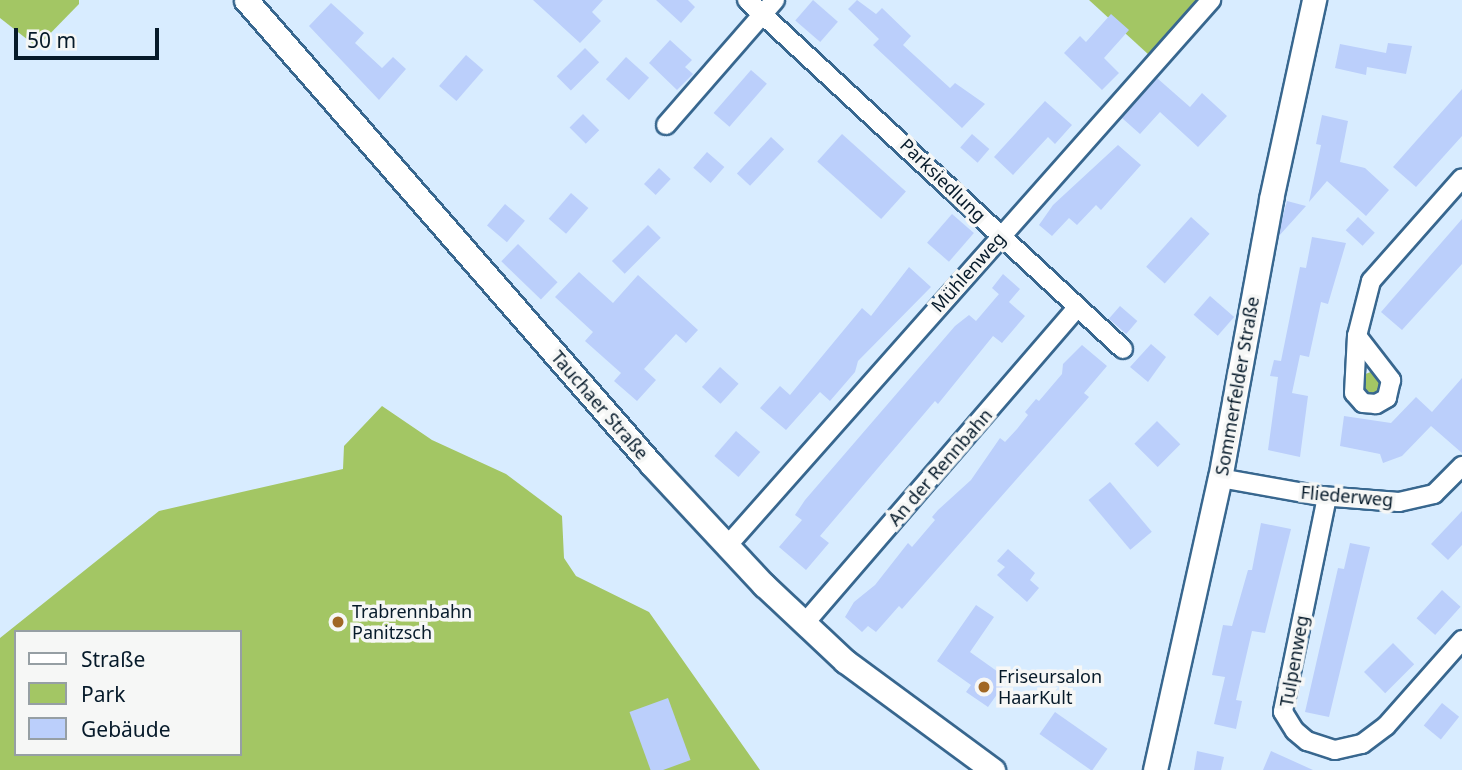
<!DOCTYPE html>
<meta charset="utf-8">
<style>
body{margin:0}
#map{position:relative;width:1462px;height:770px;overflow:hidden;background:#d8ecff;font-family:"Noto Sans",sans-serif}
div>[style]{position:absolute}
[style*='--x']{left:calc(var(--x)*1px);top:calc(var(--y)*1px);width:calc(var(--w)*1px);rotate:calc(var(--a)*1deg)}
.green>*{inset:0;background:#a3c664}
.building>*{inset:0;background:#bbcffb;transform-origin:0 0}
.roads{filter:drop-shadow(2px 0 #38678f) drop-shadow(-2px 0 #38678f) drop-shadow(0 2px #38678f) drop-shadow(0 -2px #38678f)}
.minor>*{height:18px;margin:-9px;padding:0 9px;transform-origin:9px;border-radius:9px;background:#fff}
.tertiary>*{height:23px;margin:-11.5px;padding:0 11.5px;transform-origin:11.5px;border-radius:11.5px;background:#fff}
.dots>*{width:19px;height:19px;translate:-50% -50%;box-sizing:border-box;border:4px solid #f6f7f6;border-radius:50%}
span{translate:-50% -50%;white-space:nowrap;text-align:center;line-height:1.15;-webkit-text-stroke:7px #f6f7f6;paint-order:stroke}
.street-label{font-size:18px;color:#061a2a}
.poi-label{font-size:18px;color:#061a2a}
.left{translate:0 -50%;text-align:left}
.legend{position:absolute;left:14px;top:630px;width:228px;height:126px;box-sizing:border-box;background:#f6f7f6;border:2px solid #969fa4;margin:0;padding:9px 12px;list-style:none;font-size:21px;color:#061a2a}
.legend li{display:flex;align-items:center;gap:14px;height:35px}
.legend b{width:35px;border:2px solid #969fa4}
.scale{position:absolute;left:14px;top:28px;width:145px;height:32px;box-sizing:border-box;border:4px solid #061a2a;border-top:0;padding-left:9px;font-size:21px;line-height:24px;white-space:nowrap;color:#061a2a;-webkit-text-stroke:5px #f6f7f6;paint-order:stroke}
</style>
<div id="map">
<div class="green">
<div style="clip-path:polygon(0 0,79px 0,79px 4px,37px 47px,0 18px)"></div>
<div style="clip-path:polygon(1089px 0,1198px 0,1149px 55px)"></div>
<div style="clip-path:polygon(1373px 371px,1386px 380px,1378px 398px,1363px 395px,1363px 375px)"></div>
<div style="clip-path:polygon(evenodd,382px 406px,432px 440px,506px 474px,562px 516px,564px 558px,576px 576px,649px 612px,760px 770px,0 770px,0 638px,159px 511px,343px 469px,344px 446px,382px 406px,16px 632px,240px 632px,240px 754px,16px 754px,16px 632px)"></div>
</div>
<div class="building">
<div style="clip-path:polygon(533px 0,603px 0,592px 12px,601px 21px,580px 43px)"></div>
<div style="clip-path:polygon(656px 0,688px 0,695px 7px,681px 23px)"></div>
<div style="left:813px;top:0;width:33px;height:27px;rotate:41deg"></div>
<div style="clip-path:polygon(857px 0,876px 14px,882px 8px,911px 36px,903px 45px,950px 88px,955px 83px,985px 104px,962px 128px,873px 45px,879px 39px,848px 9px)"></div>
<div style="clip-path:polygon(331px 3px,364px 33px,355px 43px,382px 68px,393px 57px,406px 69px,379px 100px,309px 26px)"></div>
<div style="clip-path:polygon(1111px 14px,1129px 30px,1104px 58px,1119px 73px,1102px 90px,1064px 53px,1080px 36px,1086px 42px)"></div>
<div style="clip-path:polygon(670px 40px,692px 60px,685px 67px,693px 74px,677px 90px,649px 63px)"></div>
<div style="clip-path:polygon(1388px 43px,1412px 46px,1406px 74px,1367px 67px,1366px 75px,1335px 68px,1340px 44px,1386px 53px)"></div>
<div style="left:585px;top:48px;width:20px;height:40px;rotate:45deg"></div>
<div style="left:466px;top:55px;width:23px;height:41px;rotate:41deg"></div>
<div style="left:626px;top:57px;width:31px;height:30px;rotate:42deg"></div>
<div style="left:751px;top:70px;width:21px;height:57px;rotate:41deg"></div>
<div style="clip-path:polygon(1157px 78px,1190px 107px,1202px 93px,1227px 116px,1198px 147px,1160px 112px,1140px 134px,1122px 118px)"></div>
<div style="clip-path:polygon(1462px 89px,1462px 136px,1416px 187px,1393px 167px)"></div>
<div style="clip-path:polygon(1045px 101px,1072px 125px,1055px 144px,1048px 137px,1013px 175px,994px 157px)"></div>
<div style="left:583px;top:114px;width:23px;height:19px;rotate:45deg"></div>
<div style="clip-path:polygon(1322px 115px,1348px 121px,1340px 162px,1365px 168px,1389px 190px,1366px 216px,1327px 181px,1309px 202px,1321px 145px,1316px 144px)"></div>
<div style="left:842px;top:134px;width:86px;height:37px;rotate:42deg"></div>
<div style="left:972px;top:134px;width:23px;height:18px;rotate:41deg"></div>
<div style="left:771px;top:137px;width:18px;height:50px;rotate:43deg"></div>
<div style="clip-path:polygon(1118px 145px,1141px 165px,1101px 210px,1096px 205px,1077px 225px,1069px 218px,1052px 236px,1039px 225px,1053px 205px)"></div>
<div style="left:707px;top:152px;width:23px;height:21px;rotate:41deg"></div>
<div style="left:659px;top:168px;width:16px;height:22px;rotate:43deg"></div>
<div style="left:571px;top:193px;width:23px;height:34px;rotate:41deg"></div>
<div style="clip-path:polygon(1287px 201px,1306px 206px,1278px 237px,1281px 223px)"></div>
<div style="left:505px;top:204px;width:26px;height:28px;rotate:40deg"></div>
<div style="left:952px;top:214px;width:29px;height:38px;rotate:41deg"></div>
<div style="left:1191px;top:217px;width:25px;height:67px;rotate:42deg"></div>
<div style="left:1358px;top:217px;width:23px;height:18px;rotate:43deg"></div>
<div style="clip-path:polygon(1462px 219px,1462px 264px,1402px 330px,1381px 312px)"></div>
<div style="left:648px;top:225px;width:18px;height:51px;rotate:45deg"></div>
<div style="clip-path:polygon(1312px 237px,1346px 243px,1328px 304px,1321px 302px,1309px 357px,1300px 355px,1292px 393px,1308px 396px,1300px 457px,1268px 450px,1278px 377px,1270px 376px,1274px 360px,1281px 361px,1300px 267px,1306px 268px)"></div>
<div style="left:518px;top:244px;width:55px;height:24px;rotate:44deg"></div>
<div style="clip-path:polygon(909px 267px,931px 287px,858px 361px,855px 372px,830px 401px,820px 392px,786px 430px,760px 408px,780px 386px,790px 395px,862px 308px,871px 316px)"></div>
<div style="clip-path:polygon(579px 272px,613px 303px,638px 275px,698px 330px,686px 343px,676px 334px,644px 369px,656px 380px,637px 401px,614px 381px,621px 373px,585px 341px,593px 332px,555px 297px)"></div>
<div style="clip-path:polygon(1003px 274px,1020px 289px,1009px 302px,1025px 316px,1002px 343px,993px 336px,938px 404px,935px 401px,820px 536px,829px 543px,806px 570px,779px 547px,802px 520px,795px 515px,805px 500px,955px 326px,969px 315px,976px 321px,999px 294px,1002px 297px,992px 288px)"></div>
<div style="left:1210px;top:296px;width:32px;height:25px;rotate:41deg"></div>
<div style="left:1120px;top:306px;width:23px;height:17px;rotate:41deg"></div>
<div style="clip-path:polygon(1151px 344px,1166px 357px,1148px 382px,1130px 367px)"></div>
<div style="clip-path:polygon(1082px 345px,1107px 366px,1084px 393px,1089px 397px,902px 609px,899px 606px,876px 632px,868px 626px,862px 632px,845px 617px,854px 602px,875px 585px,908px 543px,912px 547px,935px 520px,932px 517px,938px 510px,971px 480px,1000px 438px,1005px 442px,1017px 429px,1028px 415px,1025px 412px,1036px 399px,1039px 401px,1062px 374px,1063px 364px)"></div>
<div style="left:720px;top:367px;width:25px;height:27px;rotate:42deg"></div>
<div style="clip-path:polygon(1462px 378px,1462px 453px,1431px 426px,1402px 456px,1383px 463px,1380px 454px,1340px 446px,1344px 416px,1391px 423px,1416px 397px,1432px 412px)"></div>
<div style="left:1157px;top:421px;width:33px;height:32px;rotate:45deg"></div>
<div style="left:736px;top:431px;width:32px;height:33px;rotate:41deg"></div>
<div style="left:1110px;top:482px;width:65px;height:28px;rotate:50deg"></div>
<div style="clip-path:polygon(1462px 511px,1462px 545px,1448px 560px,1431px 544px)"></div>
<div style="clip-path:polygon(1261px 523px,1291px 529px,1265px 633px,1252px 631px,1236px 700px,1242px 701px,1236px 729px,1214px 724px,1225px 677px,1212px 675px,1223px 625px,1232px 626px,1248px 570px,1252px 570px)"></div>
<div style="clip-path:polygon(1350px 543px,1370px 547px,1329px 717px,1305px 712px,1338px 568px,1344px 569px)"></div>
<div style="clip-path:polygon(1008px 549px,1035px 573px,1030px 580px,1039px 588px,1027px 602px,997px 575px,1005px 567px,997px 561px)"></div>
<div style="left:1442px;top:590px;width:25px;height:38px;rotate:42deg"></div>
<div style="clip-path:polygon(976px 605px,994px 617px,970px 652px,1008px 679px,988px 707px,966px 692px,971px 685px,937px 661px)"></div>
<div style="left:1393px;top:643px;width:30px;height:41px;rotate:45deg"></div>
<div style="left:668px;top:698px;width:66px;height:41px;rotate:70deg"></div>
<div style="left:1442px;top:703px;width:22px;height:29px;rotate:39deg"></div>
<div style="left:1055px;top:712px;width:64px;height:27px;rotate:35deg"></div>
<div style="clip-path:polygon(1197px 751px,1224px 757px,1221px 770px,1194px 770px)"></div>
<div style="clip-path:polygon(1271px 751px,1313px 770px,1263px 770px)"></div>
</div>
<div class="roads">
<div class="minor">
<div style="--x:747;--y:0;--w:513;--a:42.87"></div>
<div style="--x:666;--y:125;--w:166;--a:-48.9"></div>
<div style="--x:1357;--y:336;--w:57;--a:-75.7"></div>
<div style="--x:1371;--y:281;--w:137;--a:-48.5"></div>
<div style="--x:1357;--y:336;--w:56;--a:52.3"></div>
<div style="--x:1391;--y:380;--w:18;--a:103"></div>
<div style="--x:1387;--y:398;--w:13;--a:151"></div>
<div style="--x:1376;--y:404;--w:13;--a:-176"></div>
<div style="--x:1363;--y:403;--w:13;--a:-132"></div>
<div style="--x:1354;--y:393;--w:57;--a:-87"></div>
<div style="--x:1220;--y:478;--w:103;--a:10.1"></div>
<div style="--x:1321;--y:496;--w:78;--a:4.4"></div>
<div style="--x:1399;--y:502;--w:36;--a:-13"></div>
<div style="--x:1434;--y:494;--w:40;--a:-45"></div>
<div style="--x:1327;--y:497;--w:219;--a:101.6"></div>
<div style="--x:1283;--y:712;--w:22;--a:58"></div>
<div style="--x:1295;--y:731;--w:16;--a:40"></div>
<div style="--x:1307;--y:741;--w:29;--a:18"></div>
<div style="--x:1335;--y:750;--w:28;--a:-13"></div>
<div style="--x:1362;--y:744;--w:30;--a:-37"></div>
<div style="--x:1386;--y:726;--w:115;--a:-48.5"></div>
<div style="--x:727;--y:546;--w:730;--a:-48.44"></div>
<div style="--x:804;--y:624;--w:416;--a:-49.2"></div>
</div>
<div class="tertiary">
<div style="--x:246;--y:0;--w:616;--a:48.88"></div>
<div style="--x:651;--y:464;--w:166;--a:47"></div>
<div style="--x:764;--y:585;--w:111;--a:43.2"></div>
<div style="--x:845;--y:661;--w:184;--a:36.4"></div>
<div style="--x:1155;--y:770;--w:299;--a:-77.5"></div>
<div style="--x:1220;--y:478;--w:284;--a:-79.6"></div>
<div style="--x:1271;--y:199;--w:204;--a:-77.8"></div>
</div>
</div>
<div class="dots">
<div style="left:338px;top:622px;background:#a06725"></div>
<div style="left:984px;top:687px;background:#a06725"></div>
</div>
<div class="street-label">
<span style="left:943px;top:180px;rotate:44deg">Parksiedlung</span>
<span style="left:968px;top:272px;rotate:-48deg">Mühlenweg</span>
<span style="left:1237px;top:386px;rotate:-80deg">Sommerfelder Straße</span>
<span style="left:600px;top:405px;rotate:49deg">Tauchaer Straße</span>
<span style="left:940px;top:467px;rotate:-49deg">An der Rennbahn</span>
<span style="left:1347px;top:496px;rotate:5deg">Fliederweg</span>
<span style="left:1294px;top:661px;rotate:-80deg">Tulpenweg</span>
</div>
<div class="poi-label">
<span class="left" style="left:352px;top:622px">Trabrennbahn<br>Panitzsch</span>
<span class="left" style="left:998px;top:687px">Friseursalon<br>HaarKult</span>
</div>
<ul class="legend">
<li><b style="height:9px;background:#fff"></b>Straße</li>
<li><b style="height:19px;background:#a3c664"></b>Park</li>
<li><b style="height:19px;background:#bbcffb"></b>Gebäude</li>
</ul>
<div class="scale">50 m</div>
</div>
